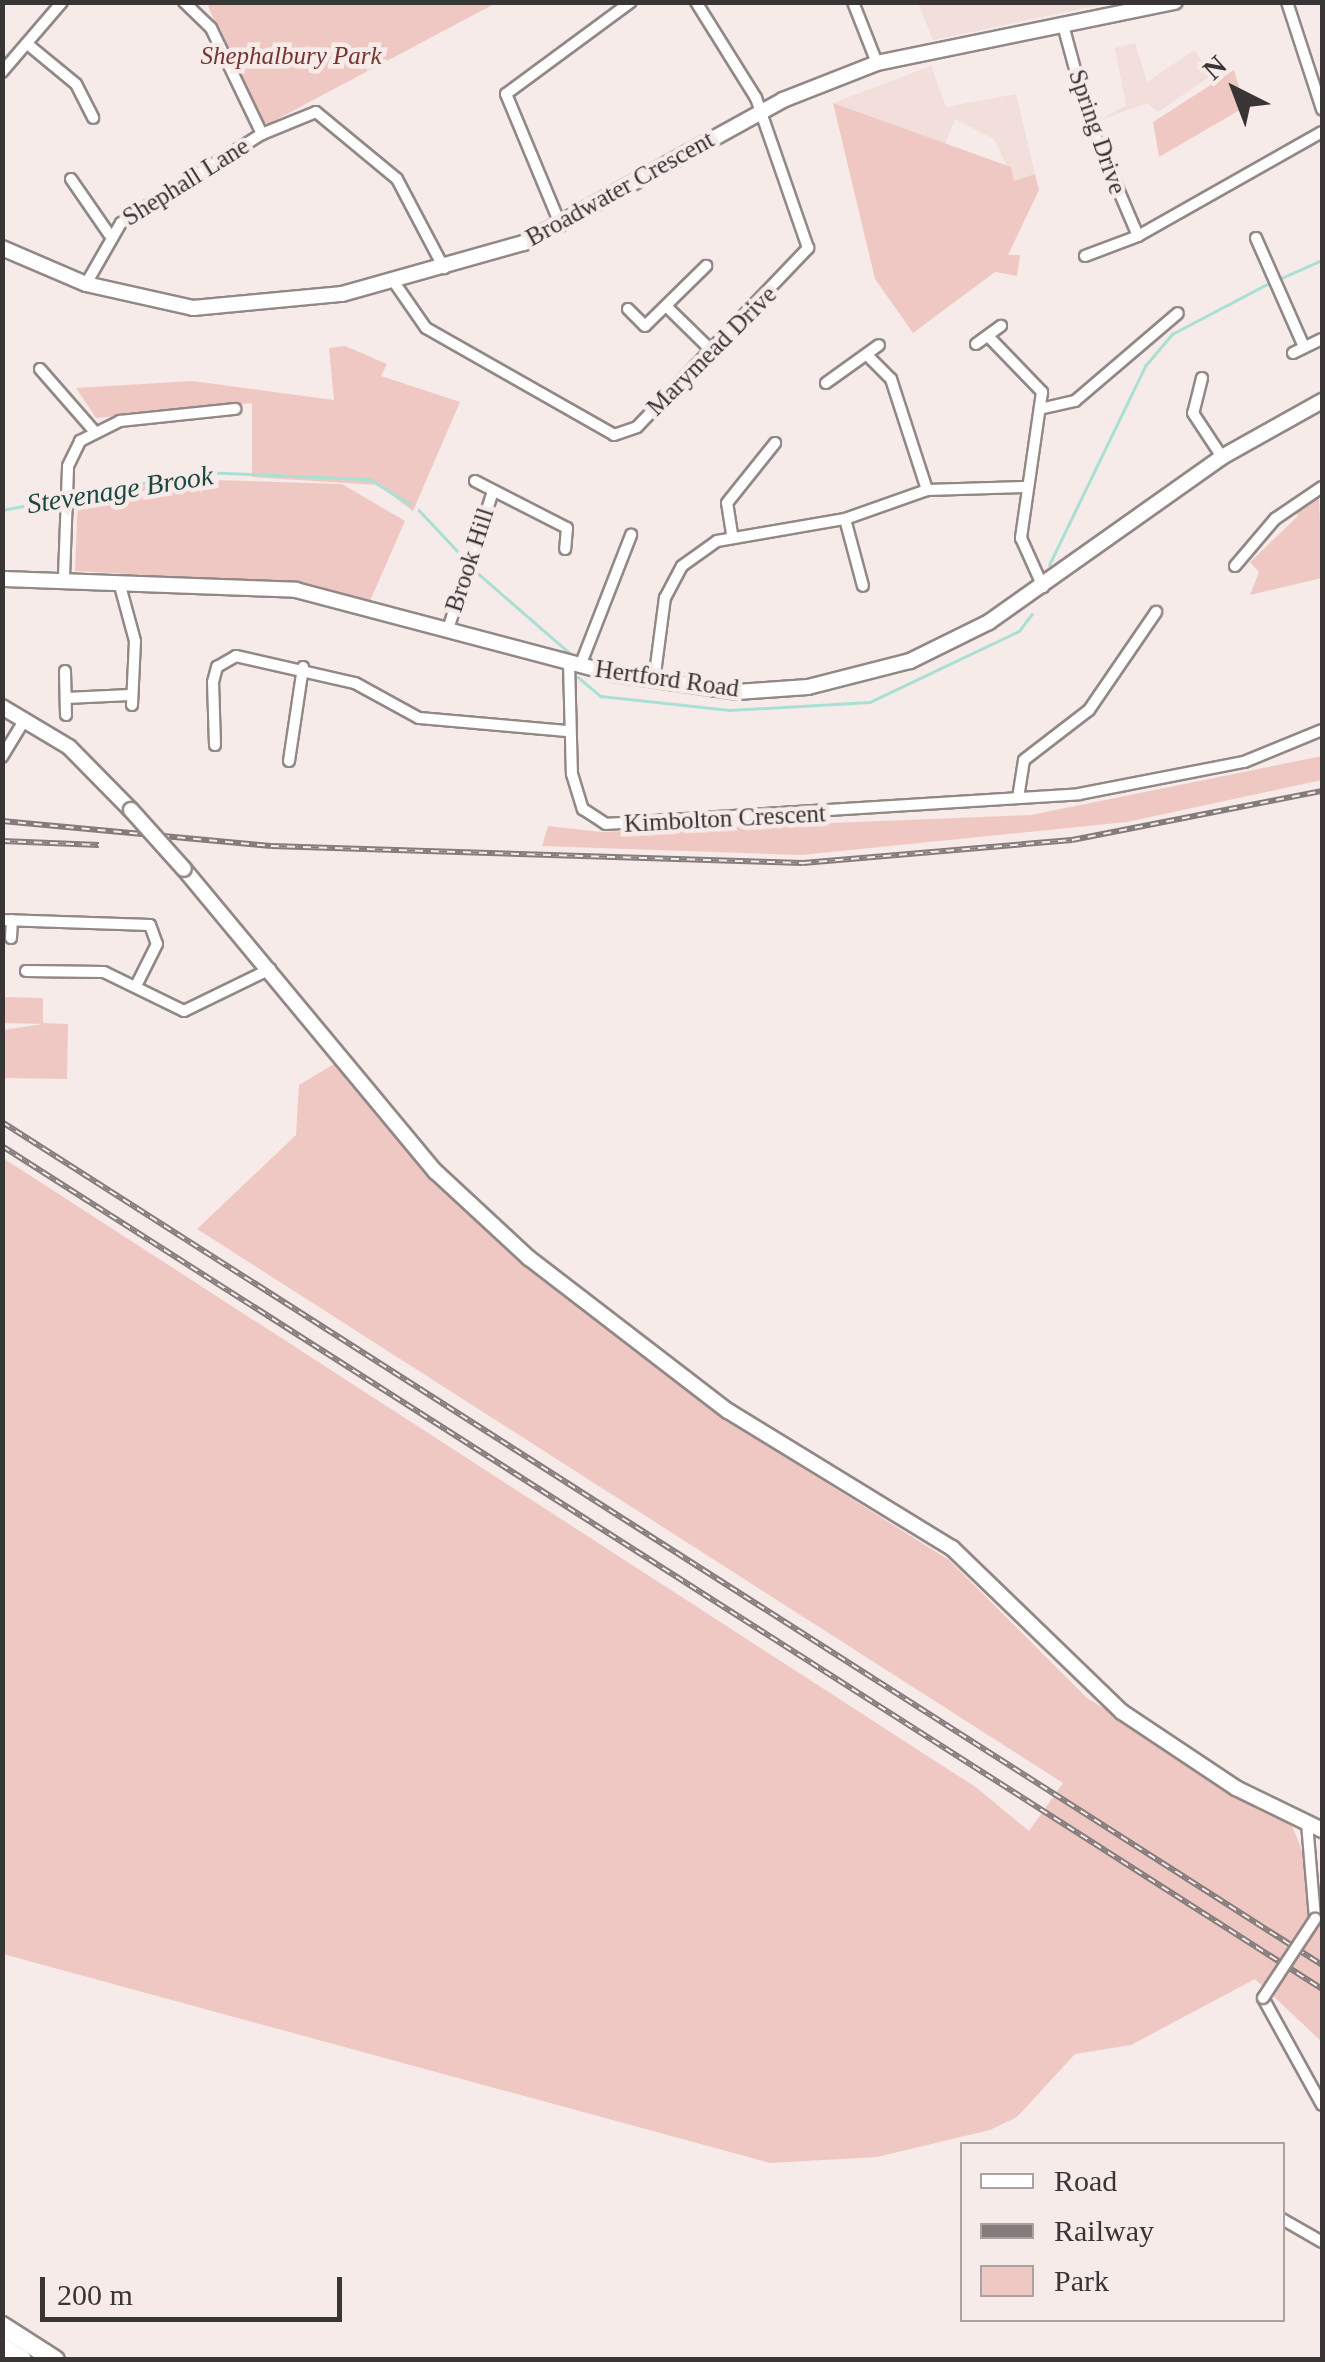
<!DOCTYPE html>
<style>
body{margin:0}
#map{position:relative;width:1325px;height:2362px;overflow:hidden;background:#f6ebe9;font-family:Georgia,serif}
div>[style]{position:absolute}
[style*='--x']{left:calc(var(--x)*1px);top:calc(var(--y)*1px);width:calc(var(--w)*1px);rotate:calc(var(--a)*1deg)}
.built>*{inset:0;background:#f2dedb}
.green>*{inset:0;background:#f0c8c3}
.stream>*{height:2.5px;margin:-1.25px;padding:0 1.25px;transform-origin:1.25px;border-radius:1.25px;background:#aae0d4}
.roads{filter:drop-shadow(2px 0 #928886) drop-shadow(-2px 0 #928886) drop-shadow(0 2px #928886) drop-shadow(0 -2px #928886)}
.street>*{height:10px;margin:-5px;padding:0 5px;transform-origin:5px;border-radius:5px;background:#fff}
.secondary>*{height:14px;margin:-7px;padding:0 7px;transform-origin:7px;border-radius:7px;background:#fff}
.highway>*{height:18px;margin:-9px;padding:0 9px;transform-origin:9px;border-radius:9px;background:#fff}
.rail>*{height:6px;margin-top:-3px;transform-origin:0;background:repeating-linear-gradient(90deg,#f6ebe9 0 8px,#837c7b 0 16px);box-sizing:border-box;border-block:2px solid #837c7b}
.bridges{filter:drop-shadow(2px 0 #928886) drop-shadow(-2px 0 #928886) drop-shadow(0 2px #928886) drop-shadow(0 -2px #928886)}
.street-bridge>*{height:10px;margin:-5px;padding:0 5px;transform-origin:5px;border-radius:5px;background:#fff}
.secondary-bridge>*{height:14px;margin:-7px;padding:0 7px;transform-origin:7px;border-radius:7px;background:#fff}
span{translate:-50% -50%;white-space:nowrap;text-align:center;line-height:1.15;-webkit-text-stroke:9px #f6ebe9;paint-order:stroke}
.park-label{font-size:25px;color:#733631;font-style:italic}
.street-label{font-size:25px;color:#393534}
.water-label{font-size:28px;color:#1a4941;font-style:italic}
.frame{position:absolute;inset:0;border:5px solid #393534;pointer-events:none}
.legend{position:absolute;left:960px;top:2142px;width:325px;height:180px;box-sizing:border-box;background:#f6ebe9;border:2px solid #aaa2a1;margin:0;padding:12px 18px;list-style:none;font-size:30px;color:#393534}
.legend li{display:flex;align-items:center;gap:20px;height:50px}
.legend b{width:50px;border:2px solid #aaa2a1}
.north{position:absolute;left:1185px;top:40px;width:100px;height:100px;-webkit-text-stroke:8px #f6ebe9;paint-order:stroke;rotate:318deg;font-size:28px;font-weight:700;line-height:40px;text-align:center;color:#393534}
.north::after{content:'';display:block;margin:auto;width:35px;height:45px;background:#393534;clip-path:polygon(50% 0,100% 100%,50% 72%,0 100%)}
.scale{position:absolute;left:40px;top:2277px;width:302px;height:45px;box-sizing:border-box;border:5px solid #393534;border-top:0;padding-left:12px;font-size:30px;line-height:35px;white-space:nowrap;color:#393534;-webkit-text-stroke:8px #f6ebe9;paint-order:stroke}
</style>
<div id="map">
<div class="built">
<div style="clip-path:polygon(918px 3px,918px 2px,1109px 3px,933px 40px)"></div>
<div style="clip-path:polygon(1135px 43px,1147px 82px,1194px 50px,1212px 75px,1158px 112px,1147px 103px,1098px 121px,1126px 105px,1115px 48px)"></div>
<div style="clip-path:polygon(931px 66px,946px 107px,1016px 94px,1035px 174px,1014px 181px,994px 139px,955px 119px,945px 145px,833px 103px)"></div>
</div>
<div class="green">
<div style="clip-path:polygon(215px 2px,496px 3px,268px 124px,255px 117px,208px 6px)"></div>
<div style="clip-path:polygon(1234px 70px,1245px 107px,1159px 157px,1153px 122px)"></div>
<div style="clip-path:polygon(833px 103px,1011px 167px,1014px 181px,1035px 174px,1039px 190px,1008px 255px,1020px 255px,1017px 276px,995px 272px,913px 333px,875px 279px)"></div>
<div style="clip-path:polygon(345px 346px,387px 364px,381px 376px,460px 402px,413px 511px,378px 485px,252px 477px,252px 403px,96px 418px,76px 388px,192px 381px,334px 400px,329px 348px)"></div>
<div style="clip-path:polygon(182px 479px,342px 484px,405px 521px,370px 601px,304px 584px,75px 571px,78px 497px)"></div>
<div style="clip-path:polygon(1319px 496px,1322px 578px,1250px 595px,1259px 572px,1250px 562px,1298px 516px,1295px 508px)"></div>
<div style="clip-path:polygon(1322px 756px,1322px 780px,1127px 822px,801px 855px,542px 846px,548px 826px,601px 832px,1031px 815px)"></div>
<div style="clip-path:polygon(3px 997px,43px 998px,43px 1023px,68px 1024px,67px 1079px,3px 1078px,3px 1030px,43px 1024px,3px 1023px)"></div>
<div style="clip-path:polygon(334px 1064px,428px 1176px,522px 1264px,723px 1418px,949px 1560px,1087px 1698px,1291px 1823px,1322px 1901px,1322px 2042px,1255px 1979px,1131px 2045px,1075px 2054px,1017px 2117px,990px 2130px,877px 2157px,770px 2163px,3px 1954px,3px 1158px,977px 1788px,1029px 1831px,1063px 1783px,197px 1229px,296px 1135px,299px 1085px)"></div>
</div>
<div class="stream">
<div style="--x:1277;--y:280;--w:49;--a:-24"></div>
<div style="--x:73;--y:497;--w:129;--a:-11.1"></div>
<div style="--x:200;--y:472;--w:170;--a:2.4"></div>
<div style="--x:370;--y:479;--w:47;--a:32"></div>
<div style="--x:2;--y:510;--w:64;--a:-10.8"></div>
<div style="--x:419;--y:510;--w:67;--a:46.8"></div>
<div style="--x:1049;--y:565;--w:221;--a:-64.2"></div>
<div style="--x:1145;--y:366;--w:42;--a:-49.8"></div>
<div style="--x:1172;--y:334;--w:110;--a:-27.7"></div>
<div style="--x:473;--y:569;--w:131;--a:41"></div>
<div style="--x:578;--y:677;--w:30;--a:40"></div>
<div style="--x:601;--y:696;--w:129;--a:6.2"></div>
<div style="--x:729;--y:710;--w:141;--a:-3.2"></div>
<div style="--x:870;--y:702;--w:165;--a:-25.5"></div>
<div style="--x:1019;--y:631;--w:21;--a:-53"></div>
</div>
<div class="roads">
<div class="street">
<div style="--x:184;--y:2;--w:37;--a:44"></div>
<div style="--x:211;--y:28;--w:118;--a:64.3"></div>
<div style="--x:853;--y:2;--w:66;--a:68.5"></div>
<div style="--x:1287;--y:2;--w:113;--a:71.9"></div>
<div style="--x:1063;--y:25;--w:99;--a:74.8"></div>
<div style="--x:1089;--y:121;--w:125;--a:66.9"></div>
<div style="--x:1138;--y:236;--w:211;--a:-29.5"></div>
<div style="--x:31;--y:47;--w:58;--a:39.4"></div>
<div style="--x:76;--y:84;--w:38;--a:63"></div>
<div style="--x:2;--y:72;--w:92;--a:-49.4"></div>
<div style="--x:71;--y:179;--w:67;--a:55.4"></div>
<div style="--x:561;--y:226;--w:143;--a:-112.6"></div>
<div style="--x:506;--y:94;--w:155;--a:-36.4"></div>
<div style="--x:1256;--y:238;--w:119;--a:66.2"></div>
<div style="--x:1085;--y:256;--w:57;--a:-20.7"></div>
<div style="--x:394;--y:282;--w:56;--a:55.2"></div>
<div style="--x:426;--y:328;--w:216;--a:29.6"></div>
<div style="--x:614;--y:435;--w:24;--a:-19"></div>
<div style="--x:637;--y:427;--w:248;--a:-46.3"></div>
<div style="--x:808;--y:248;--w:159;--a:-109.1"></div>
<div style="--x:756;--y:98;--w:113;--a:-122"></div>
<div style="--x:86;--y:284;--w:70;--a:-60.2"></div>
<div style="--x:121;--y:223;--w:167;--a:-32.3"></div>
<div style="--x:262;--y:134;--w:58;--a:-22.2"></div>
<div style="--x:316;--y:112;--w:105;--a:39.6"></div>
<div style="--x:397;--y:179;--w:101;--a:62.2"></div>
<div style="--x:666;--y:306;--w:66;--a:44.4"></div>
<div style="--x:628;--y:309;--w:24;--a:45"></div>
<div style="--x:645;--y:326;--w:86;--a:-44.5"></div>
<div style="--x:988;--y:336;--w:78;--a:46"></div>
<div style="--x:1042;--y:392;--w:148;--a:98.2"></div>
<div style="--x:1021;--y:538;--w:54;--a:65.8"></div>
<div style="--x:976;--y:344;--w:31;--a:-36"></div>
<div style="--x:1293;--y:353;--w:32;--a:-26"></div>
<div style="--x:870;--y:358;--w:30;--a:45"></div>
<div style="--x:891;--y:379;--w:117;--a:72"></div>
<div style="--x:40;--y:369;--w:82;--a:48.9"></div>
<div style="--x:1202;--y:378;--w:36;--a:104"></div>
<div style="--x:1193;--y:413;--w:53;--a:56.6"></div>
<div style="--x:826;--y:383;--w:65;--a:-35.6"></div>
<div style="--x:1044;--y:408;--w:32;--a:-13"></div>
<div style="--x:1075;--y:401;--w:135;--a:-40.5"></div>
<div style="--x:475;--y:481;--w:103;--a:27.1"></div>
<div style="--x:567;--y:528;--w:21;--a:95"></div>
<div style="--x:845;--y:519;--w:69;--a:75"></div>
<div style="--x:732;--y:534;--w:31;--a:-99"></div>
<div style="--x:727;--y:503;--w:77;--a:-51.3"></div>
<div style="--x:1235;--y:566;--w:62;--a:-49.6"></div>
<div style="--x:1275;--y:519;--w:57;--a:-34.2"></div>
<div style="--x:64;--y:577;--w:111;--a:-87.9"></div>
<div style="--x:68;--y:466;--w:28;--a:-64"></div>
<div style="--x:80;--y:441;--w:45;--a:-26.6"></div>
<div style="--x:120;--y:421;--w:116;--a:-6"></div>
<div style="--x:119;--y:582;--w:61;--a:74.8"></div>
<div style="--x:135;--y:641;--w:64;--a:92.7"></div>
<div style="--x:448;--y:629;--w:145;--a:-71.9"></div>
<div style="--x:569;--y:663;--w:111;--a:88.5"></div>
<div style="--x:572;--y:774;--w:37;--a:73"></div>
<div style="--x:583;--y:809;--w:27;--a:33"></div>
<div style="--x:606;--y:824;--w:474;--a:-3.6"></div>
<div style="--x:1079;--y:794;--w:168;--a:-11"></div>
<div style="--x:1244;--y:762;--w:84;--a:-22.3"></div>
<div style="--x:580;--y:666;--w:141;--a:-68.7"></div>
<div style="--x:65;--y:671;--w:44;--a:88.7"></div>
<div style="--x:654;--y:681;--w:84;--a:-82.5"></div>
<div style="--x:665;--y:598;--w:36;--a:-62"></div>
<div style="--x:682;--y:566;--w:43;--a:-35.5"></div>
<div style="--x:717;--y:541;--w:130;--a:-9.8"></div>
<div style="--x:845;--y:519;--w:87;--a:-19.5"></div>
<div style="--x:927;--y:490;--w:97;--a:-1.8"></div>
<div style="--x:66;--y:698;--w:64;--a:-2.7"></div>
<div style="--x:215;--y:745;--w:63;--a:-91.8"></div>
<div style="--x:213;--y:682;--w:16;--a:-75"></div>
<div style="--x:217;--y:667;--w:22;--a:-30"></div>
<div style="--x:236;--y:656;--w:122;--a:12.8"></div>
<div style="--x:355;--y:683;--w:73;--a:28.7"></div>
<div style="--x:419;--y:718;--w:149;--a:5"></div>
<div style="--x:2;--y:757;--w:44;--a:-58.8"></div>
<div style="--x:289;--y:761;--w:95;--a:-81.5"></div>
<div style="--x:1018;--y:798;--w:38;--a:-81"></div>
<div style="--x:1024;--y:760;--w:82;--a:-37.6"></div>
<div style="--x:1089;--y:710;--w:119;--a:-55.6"></div>
<div style="--x:2;--y:920;--w:148;--a:1.9"></div>
<div style="--x:150;--y:925;--w:20;--a:70"></div>
<div style="--x:157;--y:944;--w:47;--a:116.6"></div>
<div style="--x:11;--y:938;--w:18;--a:-87"></div>
<div style="--x:26;--y:971;--w:78;--a:0.7"></div>
<div style="--x:104;--y:972;--w:89;--a:26"></div>
<div style="--x:184;--y:1011;--w:96;--a:-26"></div>
<div style="--x:1307;--y:1823;--w:96;--a:85.2"></div>
<div style="--x:1263;--y:1998;--w:122;--a:61.1"></div>
<div style="--x:1282;--y:2219;--w:46;--a:29.9"></div>
</div>
<div class="secondary">
<div style="--x:2;--y:248;--w:91;--a:23.2"></div>
<div style="--x:86;--y:284;--w:110;--a:12.6"></div>
<div style="--x:193;--y:308;--w:150;--a:-5.4"></div>
<div style="--x:342;--y:294;--w:189;--a:-15.7"></div>
<div style="--x:524;--y:243;--w:296;--a:-28.9"></div>
<div style="--x:783;--y:100;--w:101;--a:-21.5"></div>
<div style="--x:877;--y:63;--w:304;--a:-11.6"></div>
<div style="--x:2;--y:579;--w:294;--a:2.1"></div>
<div style="--x:296;--y:590;--w:329;--a:14.8"></div>
<div style="--x:614;--y:674;--w:124;--a:8.3"></div>
<div style="--x:737;--y:692;--w:71;--a:-4"></div>
<div style="--x:808;--y:687;--w:105;--a:-14.3"></div>
<div style="--x:910;--y:661;--w:88;--a:-26.3"></div>
<div style="--x:989;--y:622;--w:286;--a:-35.3"></div>
<div style="--x:1222;--y:457;--w:115;--a:-29.2"></div>
<div style="--x:2;--y:707;--w:78;--a:30.8"></div>
<div style="--x:69;--y:747;--w:88;--a:45.5"></div>
<div style="--x:184;--y:869;--w:394;--a:50.3"></div>
<div style="--x:436;--y:1172;--w:127;--a:42.8"></div>
<div style="--x:529;--y:1258;--w:251;--a:37.6"></div>
<div style="--x:728;--y:1411;--w:263;--a:31.5"></div>
<div style="--x:952;--y:1548;--w:236;--a:44"></div>
<div style="--x:1122;--y:1712;--w:137;--a:33.7"></div>
<div style="--x:1236;--y:1788;--w:96;--a:26"></div>
</div>
<div class="highway">
<div style="--x:2;--y:2326;--w:63;--a:32.7"></div>
<div style="--x:2;--y:2347;--w:24;--a:33"></div>
</div>
</div>
<div class="rail">
<div style="--x:2;--y:821;--w:270;--a:5.3"></div>
<div style="--x:271;--y:846;--w:532;--a:1.83"></div>
<div style="--x:803;--y:863;--w:270;--a:-4.9"></div>
<div style="--x:1072;--y:840;--w:255;--a:-11.1"></div>
<div style="--x:2;--y:841;--w:97;--a:2.4"></div>
<div style="--x:2;--y:1122;--w:1566;--a:32.56"></div>
<div style="--x:2;--y:1146;--w:1566;--a:32.56"></div>
</div>
<div class="bridges">
<div class="street-bridge">
<div style="--x:1263;--y:1998;--w:95;--a:-56.6"></div>
</div>
<div class="secondary-bridge">
<div style="--x:131;--y:810;--w:79;--a:48.1"></div>
</div>
</div>
<div class="park-label">
<span style="left:291px;top:56px">Shephalbury Park</span>
</div>
<div class="street-label">
<span style="left:1097px;top:132px;rotate:71deg">Spring Drive</span>
<span style="left:186px;top:182px;rotate:-32deg">Shephall Lane</span>
<span style="left:620px;top:189px;rotate:-29deg">Broadwater Crescent</span>
<span style="left:712px;top:351px;rotate:-45deg">Marymead Drive</span>
<span style="left:470px;top:560px;rotate:-72deg">Brook Hill</span>
<span style="left:667px;top:679px;rotate:8deg">Hertford Road</span>
<span style="left:725px;top:819px;rotate:-3deg">Kimbolton Crescent</span>
</div>
<div class="water-label">
<span style="left:120px;top:490px;rotate:-9deg">Stevenage Brook</span>
</div>
<div class="frame"></div>
<ul class="legend">
<li><b style="height:12px;background:#fff"></b>Road</li>
<li><b style="height:12px;background:#837c7b"></b>Railway</li>
<li><b style="height:28px;background:#f0c8c3"></b>Park</li>
</ul>
<div class="north">N</div>
<div class="scale">200 m</div>
</div>
